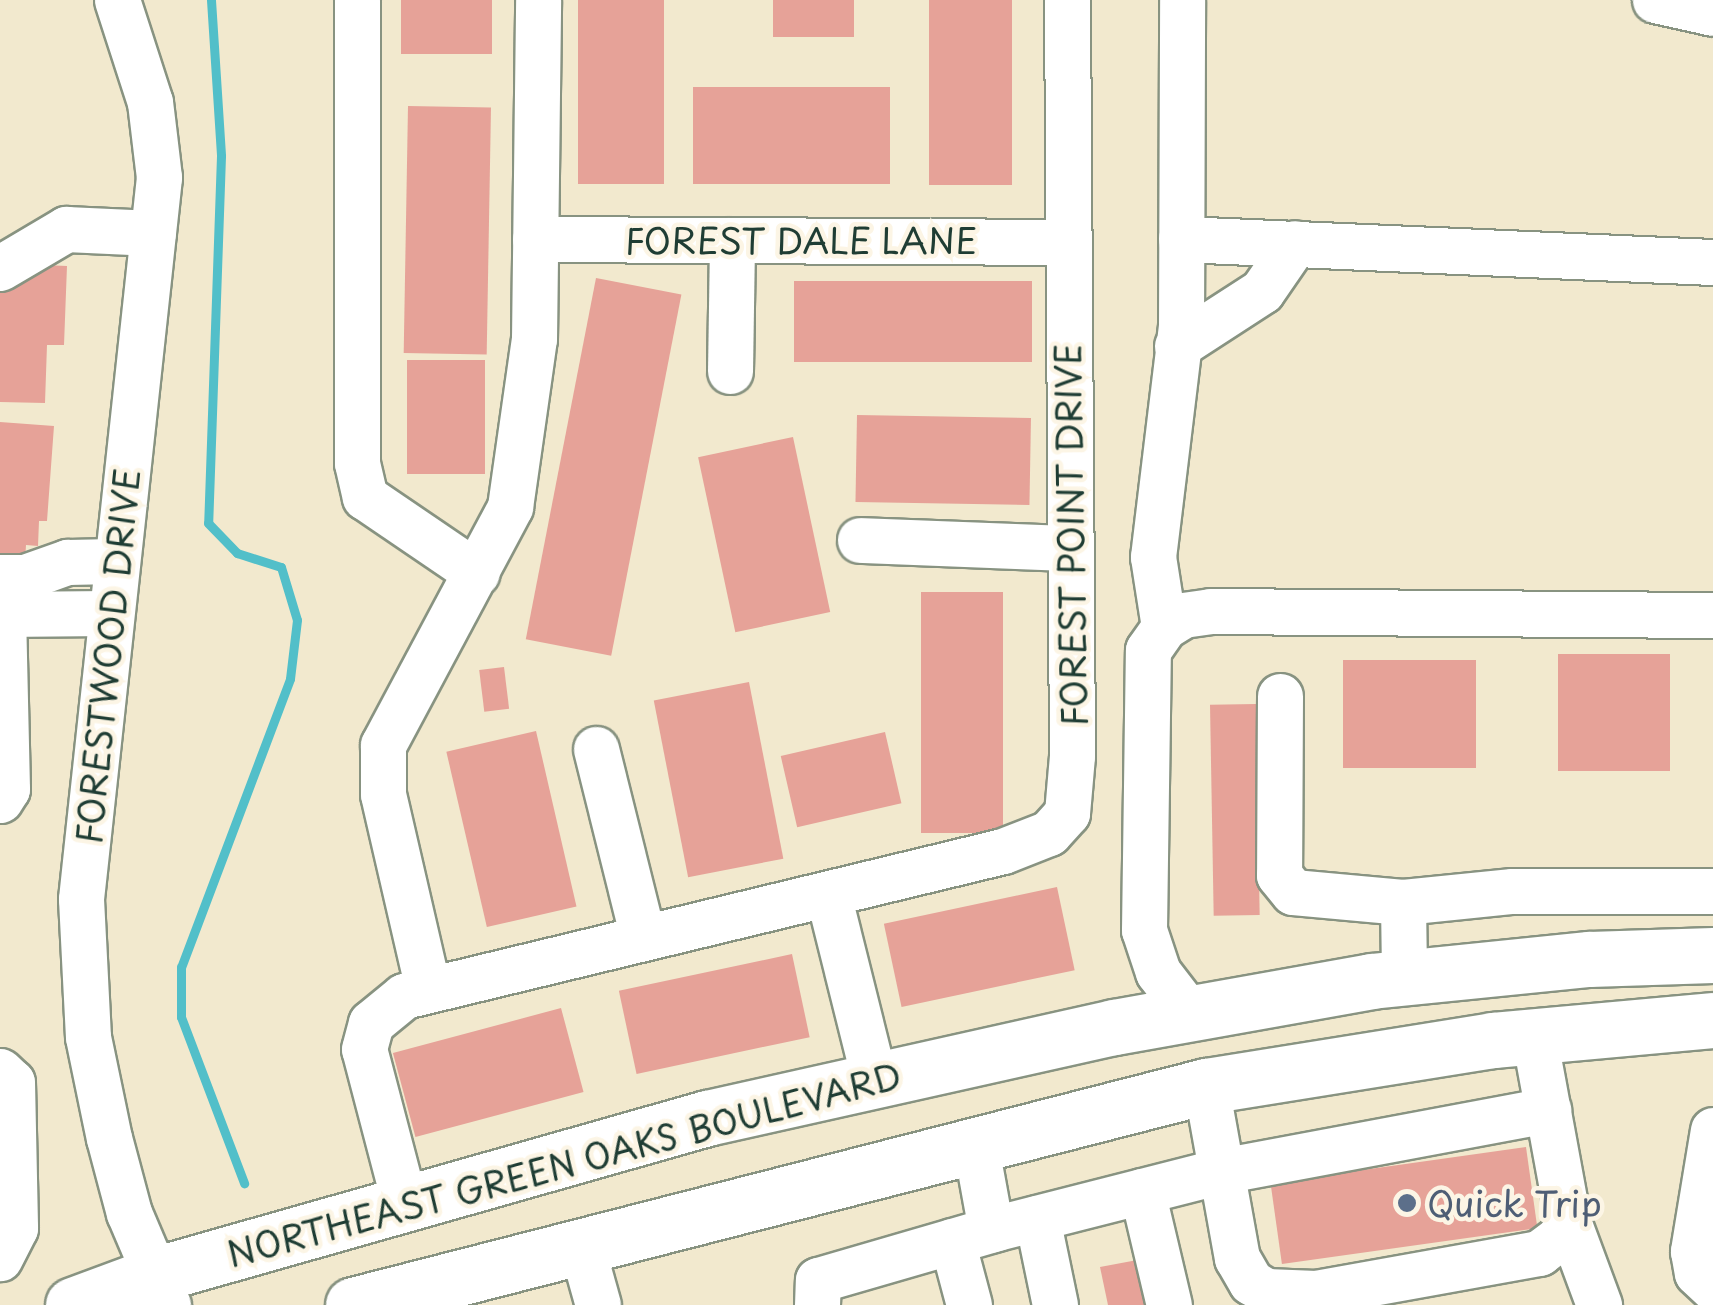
<!DOCTYPE html>
<style>
body{margin:0}
#map{position:relative;width:1713px;height:1305px;overflow:hidden;background:#f2e9ce;font-family:"Playpen Sans",sans-serif}
div>[style]{position:absolute}
[style*='--x']{left:calc(var(--x)*1px);top:calc(var(--y)*1px);width:calc(var(--w)*1px);rotate:calc(var(--a)*1deg)}
.stream>*{height:9px;margin:-4.5px;padding:0 4.5px;transform-origin:4.5px;border-radius:4.5px;background:#52bfc9}
.building>*{inset:0;background:#e6a298;transform-origin:0 0}
.roads{filter:drop-shadow(2px 0 #889381) drop-shadow(-2px 0 #889381) drop-shadow(0 2px #889381) drop-shadow(0 -2px #889381)}
.minor>*{height:45px;margin:-22.5px;padding:0 22.5px;transform-origin:22.5px;border-radius:22.5px;background:#fff}
.major>*{height:55px;margin:-27.5px;padding:0 27.5px;transform-origin:27.5px;border-radius:27.5px;background:#fff}
.dots>*{width:28px;height:28px;translate:-50% -50%;box-sizing:border-box;border:5px solid #fcf5e5;border-radius:50%}
span{translate:-50% -50%;white-space:nowrap;text-align:center;line-height:1.15;-webkit-text-stroke:9px #fcf5e5;paint-order:stroke}
.street-label{font-size:35px;color:#1f3d34}
.service-label{font-size:35px;color:#4e5e75}
.left{translate:0 -50%;text-align:left}
</style>
<div id="map">
<div class="stream">
<div style="--x:211;--y:0;--w:156;--a:86.3"></div>
<div style="--x:221;--y:156;--w:367;--a:92"></div>
<div style="--x:208;--y:523;--w:42;--a:46"></div>
<div style="--x:237;--y:553;--w:46;--a:17.7"></div>
<div style="--x:281;--y:567;--w:55;--a:73.2"></div>
<div style="--x:297;--y:620;--w:59;--a:96.8"></div>
<div style="--x:290;--y:679;--w:308;--a:110.7"></div>
<div style="--x:181;--y:967;--w:50;--a:90"></div>
<div style="--x:181;--y:1017;--w:178;--a:69.2"></div>
</div>
<div class="building">
<div style="left:401px;top:0;width:91px;height:54px"></div>
<div style="left:578px;top:0;width:86px;height:184px"></div>
<div style="left:773px;top:0;width:81px;height:37px"></div>
<div style="left:929px;top:0;width:83px;height:185px"></div>
<div style="left:693px;top:87px;width:197px;height:97px"></div>
<div style="left:408px;top:106px;width:83px;height:247px;rotate:1deg"></div>
<div style="clip-path:polygon(21px 264px,67px 266px,64px 345px,47px 345px,45px 403px,0 402px,0 277px)"></div>
<div style="left:596px;top:278px;width:87px;height:368px;rotate:11deg"></div>
<div style="left:794px;top:281px;width:238px;height:81px"></div>
<div style="left:407px;top:360px;width:78px;height:114px"></div>
<div style="left:857px;top:415px;width:174px;height:87px;rotate:1deg"></div>
<div style="clip-path:polygon(0 422px,54px 426px,47px 521px,39px 521px,38px 546px,26px 545px,25px 561px,0 559px)"></div>
<div style="left:793px;top:437px;width:179px;height:97px;rotate:78deg"></div>
<div style="left:921px;top:592px;width:82px;height:241px"></div>
<div style="left:1558px;top:654px;width:112px;height:117px"></div>
<div style="left:1343px;top:660px;width:133px;height:108px"></div>
<div style="left:504px;top:667px;width:42px;height:25px;rotate:83deg"></div>
<div style="left:749px;top:682px;width:180px;height:97px;rotate:79deg"></div>
<div style="left:1256px;top:704px;width:211px;height:46px;rotate:89deg"></div>
<div style="left:536px;top:731px;width:180px;height:92px;rotate:77deg"></div>
<div style="left:885px;top:732px;width:73px;height:107px;rotate:77deg"></div>
<div style="left:1057px;top:887px;width:85px;height:177px;rotate:78deg"></div>
<div style="left:792px;top:954px;width:85px;height:177px;rotate:78deg"></div>
<div style="left:561px;top:1008px;width:87px;height:174px;rotate:75deg"></div>
<div style="left:1526px;top:1147px;width:82px;height:258px;rotate:82deg"></div>
<div style="clip-path:polygon(1148px 1258px,1157px 1305px,1108px 1305px,1100px 1267px)"></div>
</div>
<div class="roads">
<div class="minor">
<div style="--x:117;--y:0;--w:107;--a:72.1"></div>
<div style="--x:150;--y:102;--w:76;--a:83.2"></div>
<div style="--x:159;--y:177;--w:726;--a:96.17"></div>
<div style="--x:81;--y:899;--w:138;--a:87.1"></div>
<div style="--x:88;--y:1037;--w:103;--a:78.3"></div>
<div style="--x:109;--y:1138;--w:78;--a:75.1"></div>
<div style="--x:129;--y:1213;--w:100;--a:67"></div>
<div style="--x:357;--y:0;--w:463;--a:90"></div>
<div style="--x:357;--y:463;--w:35;--a:77"></div>
<div style="--x:365;--y:497;--w:135;--a:34.2"></div>
<div style="--x:1655;--y:0;--w:59;--a:12.6"></div>
<div style="--x:535;--y:239;--w:533;--a:0.32"></div>
<div style="--x:1181;--y:239;--w:532;--a:2.48"></div>
<div style="--x:0;--y:268;--w:77;--a:-30.6"></div>
<div style="--x:66;--y:229;--w:87;--a:2.6"></div>
<div style="--x:1177;--y:346;--w:101;--a:-32.9"></div>
<div style="--x:1262;--y:291;--w:58;--a:-55.5"></div>
<div style="--x:730;--y:371;--w:131;--a:-89.1"></div>
<div style="--x:860;--y:540;--w:210;--a:2.2"></div>
<div style="--x:0;--y:577;--w:25;--a:0"></div>
<div style="--x:25;--y:577;--w:45;--a:-19.7"></div>
<div style="--x:67;--y:562;--w:48;--a:-1.2"></div>
<div style="--x:0;--y:614;--w:109;--a:-0.5"></div>
<div style="--x:1164;--y:627;--w:71;--a:-98.9"></div>
<div style="--x:1153;--y:557;--w:233;--a:-83.1"></div>
<div style="--x:1181;--y:326;--w:326;--a:-89.8"></div>
<div style="--x:1280;--y:696;--w:179;--a:90.3"></div>
<div style="--x:1279;--y:875;--w:22;--a:51"></div>
<div style="--x:1293;--y:892;--w:110;--a:5.2"></div>
<div style="--x:1403;--y:902;--w:75;--a:89.2"></div>
<div style="--x:596;--y:749;--w:194;--a:76"></div>
<div style="--x:0;--y:800;--w:13;--a:-58"></div>
<div style="--x:7;--y:789;--w:175;--a:-91.3"></div>
<div style="--x:828;--y:894;--w:191;--a:76"></div>
<div style="--x:1403;--y:902;--w:110;--a:-5.8"></div>
<div style="--x:1512;--y:891;--w:201;--a:0"></div>
<div style="--x:428;--y:989;--w:200;--a:-103"></div>
<div style="--x:383;--y:794;--w:49;--a:-90"></div>
<div style="--x:383;--y:745;--w:270;--a:-61.9"></div>
<div style="--x:510;--y:507;--w:170;--a:-81.9"></div>
<div style="--x:534;--y:339;--w:339;--a:-89.3"></div>
<div style="--x:1188;--y:1011;--w:49;--a:-127.6"></div>
<div style="--x:1158;--y:972;--w:44;--a:-108.4"></div>
<div style="--x:1144;--y:930;--w:280;--a:-89.2"></div>
<div style="--x:1148;--y:650;--w:28;--a:-55"></div>
<div style="--x:1164;--y:627;--w:22;--a:-32"></div>
<div style="--x:1183;--y:615;--w:27;--a:-8"></div>
<div style="--x:1210;--y:611;--w:503;--a:0.46"></div>
<div style="--x:0;--y:1071;--w:16;--a:43"></div>
<div style="--x:12;--y:1082;--w:146;--a:88.8"></div>
<div style="--x:15;--y:1228;--w:34;--a:117"></div>
<div style="--x:1206;--y:1086;--w:175;--a:79.8"></div>
<div style="--x:1237;--y:1258;--w:28;--a:60"></div>
<div style="--x:1251;--y:1282;--w:17;--a:31"></div>
<div style="--x:1266;--y:1291;--w:50;--a:2.3"></div>
<div style="--x:1316;--y:1293;--w:227;--a:-10.2"></div>
<div style="--x:1539;--y:1253;--w:26;--a:-37"></div>
<div style="--x:1560;--y:1237;--w:18;--a:-63"></div>
<div style="--x:1568;--y:1221;--w:188;--a:-100.4"></div>
<div style="--x:1713;--y:1130;--w:123;--a:99.4"></div>
<div style="--x:1693;--y:1251;--w:22;--a:80"></div>
<div style="--x:1697;--y:1273;--w:22;--a:43"></div>
<div style="--x:975;--y:1142;--w:89;--a:79.7"></div>
<div style="--x:1142;--y:1191;--w:117;--a:76.7"></div>
<div style="--x:404;--y:1201;--w:157;--a:-104.7"></div>
<div style="--x:364;--y:1049;--w:27;--a:-75"></div>
<div style="--x:371;--y:1023;--w:43;--a:-39.3"></div>
<div style="--x:404;--y:996;--w:616;--a:-13.61"></div>
<div style="--x:1003;--y:851;--w:49;--a:-21.4"></div>
<div style="--x:1049;--y:833;--w:27;--a:-48"></div>
<div style="--x:1067;--y:813;--w:57;--a:-85"></div>
<div style="--x:1072;--y:756;--w:756;--a:-90.38"></div>
<div style="--x:1037;--y:1218;--w:89;--a:78.3"></div>
<div style="--x:1568;--y:1221;--w:90;--a:69.7"></div>
<div style="--x:952;--y:1241;--w:66;--a:75.1"></div>
<div style="--x:581;--y:1244;--w:63;--a:74.4"></div>
<div style="--x:817;--y:1305;--w:25;--a:-88"></div>
<div style="--x:818;--y:1280;--w:186;--a:-16.2"></div>
<div style="--x:997;--y:1228;--w:231;--a:-14.3"></div>
<div style="--x:1221;--y:1171;--w:333;--a:-10.6"></div>
</div>
<div class="major">
<div style="--x:73;--y:1305;--w:86;--a:-20.3"></div>
<div style="--x:154;--y:1275;--w:575;--a:-15.85"></div>
<div style="--x:707;--y:1118;--w:417;--a:-12.6"></div>
<div style="--x:1114;--y:1027;--w:261;--a:-10.1"></div>
<div style="--x:1371;--y:981;--w:219;--a:-5.8"></div>
<div style="--x:1589;--y:959;--w:124;--a:-1.8"></div>
<div style="--x:353;--y:1305;--w:881;--a:-14.4"></div>
<div style="--x:1206;--y:1086;--w:291;--a:-9.1"></div>
<div style="--x:1493;--y:1040;--w:221;--a:-5.2"></div>
</div>
</div>
<div class="dots">
<div style="left:1407px;top:1203px;background:#5c6f8a"></div>
</div>
<div class="street-label">
<span style="left:801px;top:240px">FOREST DALE LANE</span>
<span style="left:1070px;top:535px;rotate:-91deg">FOREST POINT DRIVE</span>
<span style="left:107px;top:656px;rotate:-84deg">FORESTWOOD DRIVE</span>
<span style="left:564px;top:1164px;rotate:-15deg">NORTHEAST GREEN OAKS BOULEVARD</span>
</div>
<div class="service-label">
<span class="left" style="left:1427px;top:1203px">Quick Trip</span>
</div>
</div>
